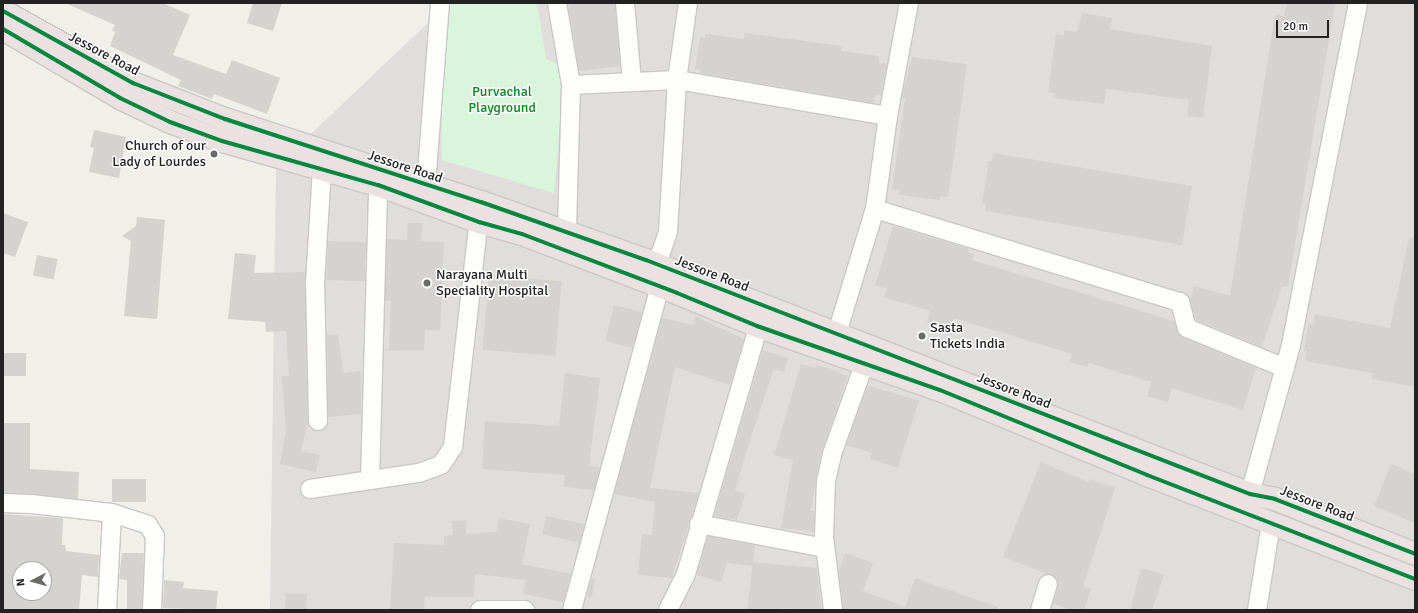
<!DOCTYPE html>
<style>
body{margin:0}
#map{position:relative;width:1418px;height:613px;overflow:hidden;background:#f0efea;font-family:Signika,sans-serif}
div>[style]{position:absolute}
[style*='--x']{left:calc(var(--x)*1px);top:calc(var(--y)*1px);width:calc(var(--w)*1px);rotate:calc(var(--a)*1deg)}
.residential>*{inset:0;background:#dfdedc}
.park>*{inset:0;background:#d9f6dc}
.building>*{inset:0;background:#d4d3cf;transform-origin:0 0}
.roads{filter:drop-shadow(1px 0 #c9c8c6) drop-shadow(-1px 0 #c9c8c6) drop-shadow(0 1px #c9c8c6) drop-shadow(0 -1px #c9c8c6)}
.minor>*{height:18px;margin:-9px;padding:0 9px;transform-origin:9px;border-radius:9px;background:#fdfdfc}
.highway>*{height:22px;margin:-11px;padding:0 11px;transform-origin:11px;border-radius:11px;background:#ece1e1}
.cycleway>*{height:4px;margin:-2px;padding:0 2px;transform-origin:2px;border-radius:2px;background:#00873e}
.dots>*{width:11px;height:11px;translate:-50% -50%;box-sizing:border-box;border:2px solid #fff;border-radius:50%}
span{translate:-50% -50%;white-space:nowrap;text-align:center;line-height:1.15;-webkit-text-stroke:3px #fff;paint-order:stroke}
.street-label{font-size:14px;color:#222}
.park-label{font-size:14px;color:#098721}
.poi-label{font-size:14px;color:#222}
.right{translate:-100% -50%;text-align:right}
.left{translate:0 -50%;text-align:left}
.frame{position:absolute;inset:0;border:4px solid #222;pointer-events:none}
.north{position:absolute;left:12px;top:561px;width:40px;height:40px;box-sizing:border-box;background:#fff;border:1px solid #a7a7a7;border-radius:50%;rotate:264deg;font-size:11px;font-weight:700;line-height:16px;text-align:center;color:#222}
.north::after{content:'';display:block;margin:auto;width:14px;height:18px;background:#6a6a68;clip-path:polygon(50% 0,100% 100%,50% 72%,0 100%)}
.scale{position:absolute;left:1276px;top:20px;width:53px;height:18px;box-sizing:border-box;border:2px solid #222;border-top:0;padding-left:5px;font-size:12px;line-height:14px;white-space:nowrap;color:#222;-webkit-text-stroke:3px #fff;paint-order:stroke}
</style>
<div id="map">
<div class="residential">
<div style="clip-path:polygon(449px 3px,1415px 3px,1415px 610px,270px 610px,276px 167px)"></div>
</div>
<div class="park">
<div style="clip-path:polygon(446px 3px,537px 3px,546px 59px,565px 68px,554px 193px,442px 160px,441px 69px)"></div>
</div>
<div class="building">
<div style="clip-path:polygon(65px 3px,162px 3px,190px 15px,173px 55px,226px 74px,232px 60px,280px 78px,267px 114px,214px 94px,212px 99px,178px 86px,181px 80px,110px 46px,115px 32px,112px 30px,115px 25px)"></div>
<div style="clip-path:polygon(253px 3px,282px 3px,273px 31px,247px 23px)"></div>
<div style="clip-path:polygon(568px 3px,615px 3px,620px 66px,579px 71px)"></div>
<div style="clip-path:polygon(1287px 3px,1335px 3px,1288px 287px,1282px 286px,1262px 347px,1196px 320px,1190px 300px,1194px 286px,1230px 296px,1275px 15px,1284px 16px)"></div>
<div style="clip-path:polygon(1082px 13px,1112px 18px,1110px 29px,1212px 46px,1203px 118px,1187px 116px,1189px 100px,1106px 89px,1104px 104px,1054px 98px,1055px 93px,1048px 92px,1056px 34px,1064px 35px,1064px 30px,1077px 32px)"></div>
<div style="clip-path:polygon(745px 33px,842px 46px,841px 51px,879px 56px,879px 63px,887px 64px,881px 95px,875px 95px,874px 103px,700px 73px,700px 70px,695px 69px,700px 37px,705px 38px,705px 34px,744px 39px)"></div>
<div style="clip-path:polygon(912px 57px,967px 64px,948px 197px,940px 196px,940px 200px,899px 195px,900px 190px,892px 189px,905px 98px,902px 98px)"></div>
<div style="clip-path:polygon(94px 130px,126px 137px,119px 178px,89px 172px,94px 148px,90px 147px)"></div>
<div style="clip-path:polygon(993px 153px,1192px 186px,1182px 245px,985px 211px,986px 204px,982px 203px,989px 161px,992px 161px)"></div>
<div style="clip-path:polygon(3px 213px,28px 222px,15px 257px,3px 253px)"></div>
<div style="clip-path:polygon(137px 217px,165px 220px,157px 319px,124px 316px,131px 241px,122px 236px,136px 226px)"></div>
<div style="clip-path:polygon(408px 223px,422px 223px,421px 241px,444px 242px,440px 331px,425px 330px,424px 350px,389px 351px,391px 301px,385px 301px,387px 239px,407px 240px)"></div>
<div style="clip-path:polygon(893px 226px,969px 249px,968px 252px,974px 254px,972px 260px,1174px 321px,1177px 331px,1183px 338px,1256px 368px,1243px 410px,1172px 388px,1168px 402px,1147px 396px,1151px 382px,1089px 363px,1088px 367px,1069px 362px,1072px 354px,954px 318px,951px 330px,927px 322px,930px 311px,884px 297px,887px 289px,875px 285px)"></div>
<div style="clip-path:polygon(1409px 238px,1415px 238px,1415px 387px,1372px 379px,1373px 373px,1305px 361px,1307px 351px,1304px 351px,1308px 324px,1313px 325px,1315px 314px,1390px 328px)"></div>
<div style="left:328px;top:241px;width:38px;height:39px;rotate:2deg"></div>
<div style="clip-path:polygon(235px 253px,256px 255px,254px 273px,305px 272px,308px 422px,301px 451px,320px 455px,316px 472px,280px 464px,286px 430px,282px 376px,289px 376px,286px 331px,266px 332px,265px 322px,228px 319px)"></div>
<div style="left:37px;top:255px;width:21px;height:21px;rotate:11deg"></div>
<div style="left:489px;top:275px;width:73px;height:75px;rotate:5deg"></div>
<div style="left:614px;top:305px;width:29px;height:37px;rotate:14deg"></div>
<div style="clip-path:polygon(695px 316px,744px 339px,730px 385px,675px 367px,650px 488px,699px 493px,672px 578px,638px 575px,642px 534px,652px 535px,655px 502px,614px 494px,662px 318px,694px 325px)"></div>
<div style="clip-path:polygon(338px 334px,343px 373px,361px 371px,361px 414px,328px 417px,327px 335px)"></div>
<div style="clip-path:polygon(763px 350px,788px 358px,784px 372px,774px 369px,748px 446px,735px 491px,745px 494px,737px 520px,714px 516px)"></div>
<div style="left:3px;top:353px;width:23px;height:23px"></div>
<div style="clip-path:polygon(801px 364px,815px 368px,816px 364px,848px 376px,822px 451px,816px 479px,811px 511px,814px 511px,814px 532px,781px 528px,793px 460px,774px 455px)"></div>
<div style="clip-path:polygon(565px 373px,600px 378px,589px 466px,600px 467px,594px 490px,564px 487px,565px 475px,482px 469px,485px 421px,559px 426px)"></div>
<div style="clip-path:polygon(868px 386px,919px 400px,898px 468px,870px 459px,872px 453px,846px 445px)"></div>
<div style="clip-path:polygon(3px 423px,30px 423px,30px 469px,79px 472px,78px 499px,3px 493px)"></div>
<div style="clip-path:polygon(1041px 462px,1089px 482px,1090px 479px,1115px 488px,1083px 587px,1091px 589px,1084px 610px,1071px 610px,1053px 604px,1058px 587px,1055px 577px,1003px 557px)"></div>
<div style="clip-path:polygon(1391px 464px,1415px 474px,1415px 523px,1374px 506px)"></div>
<div style="left:112px;top:479px;width:34px;height:23px"></div>
<div style="clip-path:polygon(evenodd,3px 514px,63px 518px,62px 545px,65px 545px,66px 551px,99px 555px,98px 577px,82px 575px,79px 610px,3px 610px,3px 514px,20px 569px,44px 569px,44px 593px,20px 593px,20px 569px)"></div>
<div style="left:546px;top:516px;width:39px;height:19px;rotate:12deg"></div>
<div style="clip-path:polygon(499px 518px,530px 524px,522px 564px,571px 574px,563px 602px,523px 594px,526px 580px,475px 574px,474px 597px,425px 597px,424px 610px,390px 610px,394px 543px,444px 545px,444px 536px,453px 535px,452px 521px,466px 520px,466px 534px,496px 532px)"></div>
<div style="clip-path:polygon(708px 536px,755px 545px,753px 566px,727px 563px,721px 582px,697px 575px)"></div>
<div style="clip-path:polygon(122px 553px,144px 553px,142px 610px,127px 610px,127px 580px,119px 579px)"></div>
<div style="clip-path:polygon(845px 553px,873px 563px,863px 591px,905px 607px,915px 578px,998px 607px,998px 610px,843px 609px,839px 570px)"></div>
<div style="clip-path:polygon(753px 562px,817px 568px,821px 610px,780px 608px,779px 610px,747px 610px)"></div>
<div style="clip-path:polygon(1141px 568px,1164px 575px,1152px 610px,1130px 610px)"></div>
<div style="clip-path:polygon(592px 578px,595px 579px,592px 597px,587px 596px)"></div>
<div style="clip-path:polygon(164px 580px,184px 582px,183px 588px,218px 591px,216px 610px,163px 608px)"></div>
<div style="left:286px;top:593px;width:21px;height:17px;rotate:3deg"></div>
</div>
<div class="roads">
<div class="minor">
<div style="--x:557;--y:3;--w:83;--a:80.3"></div>
<div style="--x:571;--y:85;--w:147;--a:91.6"></div>
<div style="--x:625;--y:3;--w:79;--a:84.9"></div>
<div style="--x:571;--y:85;--w:106;--a:-2.7"></div>
<div style="--x:677;--y:80;--w:78;--a:-81.9"></div>
<div style="--x:426;--y:185;--w:183;--a:-85.6"></div>
<div style="--x:875;--y:209;--w:319;--a:17"></div>
<div style="--x:1180;--y:302;--w:27;--a:75"></div>
<div style="--x:1187;--y:328;--w:106;--a:22.2"></div>
<div style="--x:657;--y:264;--w:34;--a:-71"></div>
<div style="--x:668;--y:232;--w:152;--a:-86.6"></div>
<div style="--x:677;--y:80;--w:214;--a:9.7"></div>
<div style="--x:837;--y:333;--w:130;--a:-73"></div>
<div style="--x:875;--y:209;--w:94;--a:-82"></div>
<div style="--x:888;--y:116;--w:115;--a:-79.5"></div>
<div style="--x:318;--y:421;--w:138;--a:-91.2"></div>
<div style="--x:315;--y:283;--w:115;--a:-86.5"></div>
<div style="--x:370;--y:480;--w:295;--a:-88.4"></div>
<div style="--x:310;--y:489;--w:110;--a:-8.4"></div>
<div style="--x:419;--y:473;--w:23;--a:-20"></div>
<div style="--x:441;--y:465;--w:22;--a:-56"></div>
<div style="--x:453;--y:447;--w:240;--a:-83.5"></div>
<div style="--x:1250;--y:494;--w:155;--a:-74.6"></div>
<div style="--x:1291;--y:345;--w:349;--a:-78.9"></div>
<div style="--x:3;--y:503;--w:28;--a:2"></div>
<div style="--x:31;--y:504;--w:81;--a:6.3"></div>
<div style="--x:112;--y:513;--w:38;--a:18"></div>
<div style="--x:148;--y:525;--w:13;--a:58"></div>
<div style="--x:155;--y:536;--w:74;--a:92.3"></div>
<div style="--x:699;--y:524;--w:128;--a:10.8"></div>
<div style="--x:107;--y:610;--w:97;--a:-87"></div>
<div style="--x:480;--y:610;--w:45;--a:0"></div>
<div style="--x:572;--y:610;--w:336;--a:-74.8"></div>
<div style="--x:668;--y:610;--w:40;--a:-63.4"></div>
<div style="--x:686;--y:574;--w:271;--a:-73.7"></div>
<div style="--x:833;--y:610;--w:74;--a:-97"></div>
<div style="--x:824;--y:537;--w:56;--a:-88"></div>
<div style="--x:826;--y:481;--w:28;--a:-77"></div>
<div style="--x:832;--y:454;--w:109;--a:-70.2"></div>
<div style="--x:1040;--y:610;--w:27;--a:-73"></div>
<div style="--x:1257;--y:610;--w:87;--a:-80.8"></div>
</div>
<div class="highway">
<div style="--x:3;--y:11;--w:149;--a:29"></div>
<div style="--x:133;--y:83;--w:99;--a:21.4"></div>
<div style="--x:225;--y:119;--w:269;--a:18"></div>
<div style="--x:481;--y:202;--w:175;--a:19.4"></div>
<div style="--x:646;--y:260;--w:648;--a:21.18"></div>
<div style="--x:1250;--y:494;--w:25;--a:11"></div>
<div style="--x:1275;--y:499;--w:150;--a:21.4"></div>
<div style="--x:3;--y:29;--w:136;--a:30.5"></div>
<div style="--x:120;--y:98;--w:55;--a:25.6"></div>
<div style="--x:170;--y:122;--w:55;--a:20.1"></div>
<div style="--x:222;--y:141;--w:162;--a:15.8"></div>
<div style="--x:378;--y:185;--w:108;--a:20.1"></div>
<div style="--x:479;--y:222;--w:45;--a:15.6"></div>
<div style="--x:522;--y:234;--w:166;--a:20.8"></div>
<div style="--x:677;--y:293;--w:87;--a:22.4"></div>
<div style="--x:757;--y:326;--w:194;--a:19.3"></div>
<div style="--x:940;--y:390;--w:224;--a:22.3"></div>
<div style="--x:1147;--y:475;--w:287;--a:21.2"></div>
</div>
</div>
<div class="cycleway">
<div style="--x:3;--y:11;--w:149;--a:29"></div>
<div style="--x:133;--y:83;--w:99;--a:21.4"></div>
<div style="--x:225;--y:119;--w:269;--a:18"></div>
<div style="--x:481;--y:202;--w:175;--a:19.4"></div>
<div style="--x:646;--y:260;--w:648;--a:21.18"></div>
<div style="--x:1250;--y:494;--w:25;--a:11"></div>
<div style="--x:1275;--y:499;--w:150;--a:21.4"></div>
<div style="--x:3;--y:29;--w:136;--a:30.5"></div>
<div style="--x:120;--y:98;--w:55;--a:25.6"></div>
<div style="--x:170;--y:122;--w:55;--a:20.1"></div>
<div style="--x:222;--y:141;--w:162;--a:15.8"></div>
<div style="--x:378;--y:185;--w:108;--a:20.1"></div>
<div style="--x:479;--y:222;--w:45;--a:15.6"></div>
<div style="--x:522;--y:234;--w:166;--a:20.8"></div>
<div style="--x:677;--y:293;--w:87;--a:22.4"></div>
<div style="--x:757;--y:326;--w:194;--a:19.3"></div>
<div style="--x:940;--y:390;--w:224;--a:22.3"></div>
<div style="--x:1147;--y:475;--w:287;--a:21.2"></div>
</div>
<div class="dots">
<div style="left:214px;top:154px;background:#6a6a68"></div>
<div style="left:427px;top:283px;background:#6a6a68"></div>
<div style="left:922px;top:336px;background:#6a6a68"></div>
</div>
<div class="street-label">
<span style="left:104px;top:54px;rotate:28deg">Jessore Road</span>
<span style="left:405px;top:167px;rotate:18deg">Jessore Road</span>
<span style="left:712px;top:274px;rotate:21deg">Jessore Road</span>
<span style="left:1014px;top:391px;rotate:21deg">Jessore Road</span>
<span style="left:1317px;top:504px;rotate:21deg">Jessore Road</span>
</div>
<div class="park-label">
<span style="left:502px;top:100px">Purvachal<br>Playground</span>
</div>
<div class="poi-label">
<span class="right" style="left:206px;top:154px">Church of our<br>Lady of Lourdes</span>
<span class="left" style="left:436px;top:283px">Narayana Multi<br>Speciality Hospital</span>
<span class="left" style="left:930px;top:336px">Sasta<br>Tickets India</span>
</div>
<div class="frame"></div>
<div class="north">N</div>
<div class="scale">20 m</div>
</div>
